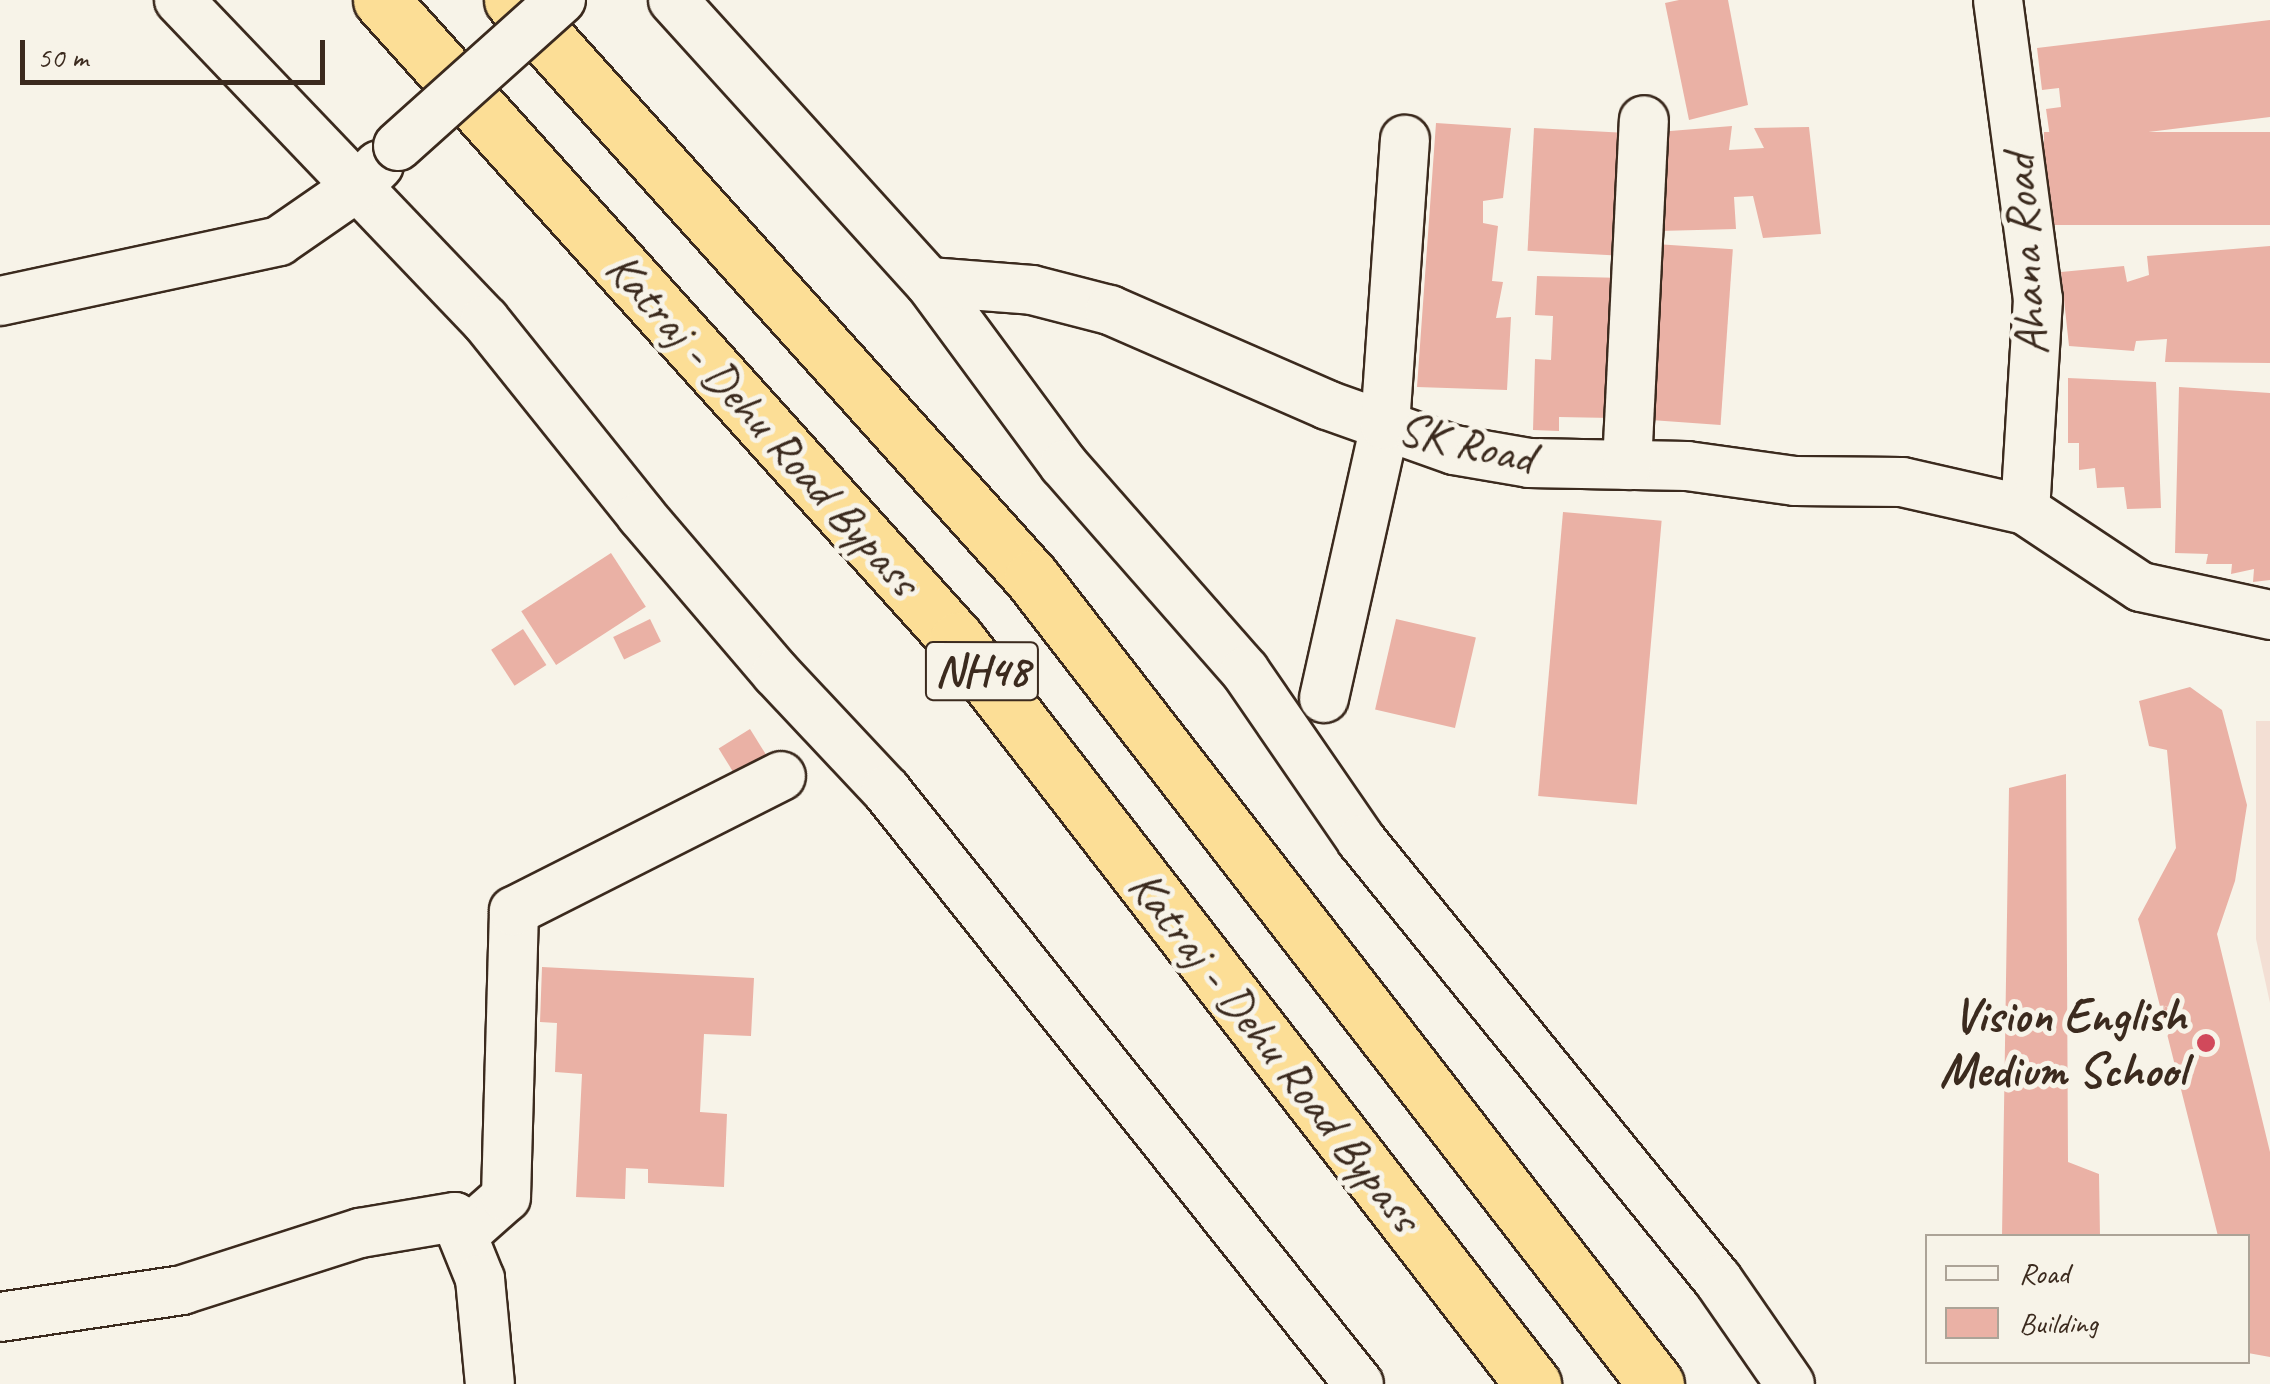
<!DOCTYPE html>
<style>
body{margin:0}
#map{position:relative;width:2270px;height:1384px;overflow:hidden;background:#f7f3e8;font-family:Caveat,sans-serif}
div>[style]{position:absolute}
[style*='--x']{left:calc(var(--x)*1px);top:calc(var(--y)*1px);width:calc(var(--w)*1px);rotate:calc(var(--a)*1deg)}
.built>*{inset:0;background:#f3dfd4}
.building>*{inset:0;background:#eab1a5;transform-origin:0 0}
.roads{filter:drop-shadow(2px 0 #3b2a1e) drop-shadow(-2px 0 #3b2a1e) drop-shadow(0 2px #3b2a1e) drop-shadow(0 -2px #3b2a1e)}
.minor>*{height:48px;margin:-24px;padding:0 24px;transform-origin:24px;border-radius:24px;background:#f7f3e8}
.highway>*{height:55px;margin:-27.5px;padding:0 27.5px;transform-origin:27.5px;border-radius:27.5px;background:#fcde96}
.bridges{filter:drop-shadow(2px 0 #3b2a1e) drop-shadow(-2px 0 #3b2a1e) drop-shadow(0 2px #3b2a1e) drop-shadow(0 -2px #3b2a1e)}
.minor-bridge>*{height:48px;margin:-24px;padding:0 24px;transform-origin:24px;border-radius:24px;background:#f7f3e8}
.dots>*{width:28px;height:28px;translate:-50% -50%;box-sizing:border-box;border:5px solid #f7f3e8;border-radius:50%}
span{translate:-50% -50%;white-space:nowrap;text-align:center;line-height:1.15;-webkit-text-stroke:10px #f7f3e8;paint-order:stroke}
.shield-label span{padding:2px 8px;background:#f7f3e8;border:2px solid;border-radius:8px;-webkit-text-stroke-width:0}
.shield-label{font-size:45px;color:#3b2a1e;font-weight:700}
.street-label{font-size:48px;color:#3b2a1e}
.poi-label{font-size:48px;color:#3b2a1e;font-weight:700}
.right{translate:-100% -50%;text-align:right}
.legend{position:absolute;left:1925px;top:1234px;width:325px;height:130px;box-sizing:border-box;background:#f7f3e8;border:2px solid #aca397;margin:0;padding:12px 18px;list-style:none;font-size:30px;color:#3b2a1e}
.legend li{display:flex;align-items:center;gap:20px;height:50px}
.legend b{width:50px;border:2px solid #aca397}
.scale{position:absolute;left:20px;top:40px;width:305px;height:45px;box-sizing:border-box;border:5px solid #3b2a1e;border-top:0;padding-left:12px;font-size:30px;line-height:35px;white-space:nowrap;color:#3b2a1e;-webkit-text-stroke:8px #f7f3e8;paint-order:stroke}
</style>
<div id="map">
<div class="built">
<div style="clip-path:polygon(2256px 721px,2270px 721px,2270px 1003px,2256px 939px)"></div>
</div>
<div class="building">
<div style="clip-path:polygon(1679px 0,1728px 0,1748px 105px,1689px 120px,1665px 3px)"></div>
<div style="clip-path:polygon(2270px 20px,2270px 117px,2051px 144px,2046px 109px,2061px 107px,2059px 88px,2042px 90px,2037px 48px)"></div>
<div style="clip-path:polygon(1436px 123px,1511px 128px,1503px 198px,1483px 201px,1483px 223px,1498px 226px,1492px 281px,1503px 282px,1496px 318px,1511px 317px,1507px 390px,1417px 387px)"></div>
<div style="clip-path:polygon(1732px 126px,1729px 150px,1764px 148px,1754px 128px,1809px 127px,1821px 234px,1763px 238px,1753px 196px,1734px 197px,1736px 229px,1659px 231px,1658px 132px)"></div>
<div style="left:1534px;top:128px;width:98px;height:123px;rotate:3deg"></div>
<div style="left:2270px;top:132px;width:93px;height:226px;rotate:90deg"></div>
<div style="left:1656px;top:244px;width:77px;height:176px;rotate:4deg"></div>
<div style="clip-path:polygon(2270px 246px,2270px 363px,2165px 362px,2167px 339px,2136px 341px,2134px 351px,2069px 346px,2061px 272px,2124px 266px,2127px 282px,2149px 275px,2147px 256px)"></div>
<div style="clip-path:polygon(1537px 276px,1626px 278px,1612px 418px,1559px 417px,1559px 431px,1533px 430px,1535px 359px,1551px 360px,1553px 316px,1535px 315px)"></div>
<div style="clip-path:polygon(2068px 378px,2156px 382px,2161px 508px,2127px 509px,2124px 487px,2097px 488px,2095px 468px,2079px 470px,2079px 443px,2068px 443px)"></div>
<div style="clip-path:polygon(2179px 387px,2270px 393px,2270px 580px,2253px 582px,2254px 569px,2231px 574px,2232px 564px,2206px 564px,2208px 554px,2175px 553px)"></div>
<div style="left:1563px;top:512px;width:99px;height:285px;rotate:5deg"></div>
<div style="left:611px;top:553px;width:64px;height:107px;rotate:57deg"></div>
<div style="left:650px;top:619px;width:25px;height:41px;rotate:64deg"></div>
<div style="left:1396px;top:619px;width:82px;height:93px;rotate:13deg"></div>
<div style="left:523px;top:629px;width:43px;height:38px;rotate:57deg"></div>
<div style="clip-path:polygon(2190px 687px,2222px 710px,2247px 805px,2235px 881px,2217px 934px,2270px 1152px,2270px 1357px,2248px 1353px,2248px 1236px,2218px 1236px,2138px 919px,2176px 848px,2167px 750px,2149px 746px,2139px 701px)"></div>
<div style="left:750px;top:729px;width:36px;height:37px;rotate:58deg"></div>
<div style="clip-path:polygon(2066px 774px,2068px 1162px,2099px 1174px,2100px 1236px,2002px 1236px,2009px 788px)"></div>
<div style="clip-path:polygon(542px 967px,754px 978px,751px 1036px,704px 1034px,700px 1112px,727px 1114px,724px 1187px,648px 1183px,648px 1169px,626px 1168px,625px 1199px,576px 1197px,582px 1074px,555px 1072px,557px 1023px,540px 1022px)"></div>
</div>
<div class="roads">
<div class="minor">
<div style="--x:179;--y:0;--w:443;--a:46.3"></div>
<div style="--x:485;--y:320;--w:250;--a:51.3"></div>
<div style="--x:641;--y:515;--w:208;--a:49.5"></div>
<div style="--x:776;--y:673;--w:161;--a:46.8"></div>
<div style="--x:886;--y:790;--w:759;--a:51.47"></div>
<div style="--x:673;--y:0;--w:381;--a:47.8"></div>
<div style="--x:929;--y:282;--w:227;--a:53.6"></div>
<div style="--x:1064;--y:465;--w:274;--a:48.7"></div>
<div style="--x:1245;--y:671;--w:205;--a:55.5"></div>
<div style="--x:1361;--y:840;--w:567;--a:50.95"></div>
<div style="--x:1718;--y:1280;--w:126;--a:55.3"></div>
<div style="--x:1998;--y:0;--w:302;--a:82.4"></div>
<div style="--x:2038;--y:299;--w:211;--a:93.5"></div>
<div style="--x:929;--y:282;--w:103;--a:4.4"></div>
<div style="--x:1032;--y:290;--w:81;--a:14.4"></div>
<div style="--x:1110;--y:310;--w:237;--a:23.6"></div>
<div style="--x:1327;--y:405;--w:135;--a:19.5"></div>
<div style="--x:1454;--y:450;--w:76;--a:9.8"></div>
<div style="--x:1529;--y:463;--w:158;--a:1.1"></div>
<div style="--x:1687;--y:466;--w:109;--a:7.9"></div>
<div style="--x:1795;--y:481;--w:107;--a:0.5"></div>
<div style="--x:1902;--y:482;--w:126;--a:12.8"></div>
<div style="--x:2025;--y:510;--w:139;--a:33.6"></div>
<div style="--x:2141;--y:587;--w:132;--a:12.2"></div>
<div style="--x:0;--y:301;--w:285;--a:-12.1"></div>
<div style="--x:279;--y:241;--w:95;--a:-34.7"></div>
<div style="--x:357;--y:187;--w:31;--a:-45"></div>
<div style="--x:1627;--y:465;--w:345;--a:-87.2"></div>
<div style="--x:1324;--y:698;--w:280;--a:-77.4"></div>
<div style="--x:1385;--y:425;--w:286;--a:-86"></div>
<div style="--x:463;--y:1235;--w:57;--a:-41.5"></div>
<div style="--x:506;--y:1197;--w:286;--a:-88.4"></div>
<div style="--x:514;--y:911;--w:299;--a:-26.8"></div>
<div style="--x:0;--y:1317;--w:184;--a:-8.4"></div>
<div style="--x:182;--y:1290;--w:187;--a:-17.8"></div>
<div style="--x:360;--y:1233;--w:96;--a:-9.6"></div>
<div style="--x:455;--y:1217;--w:67;--a:68"></div>
<div style="--x:480;--y:1279;--w:105;--a:84.6"></div>
</div>
<div class="highway">
<div style="--x:381;--y:0;--w:861;--a:48.01"></div>
<div style="--x:957;--y:640;--w:941;--a:52.25"></div>
<div style="--x:512;--y:0;--w:777;--a:48.02"></div>
<div style="--x:1032;--y:578;--w:1019;--a:52.25"></div>
</div>
</div>
<div class="bridges">
<div class="minor-bridge">
<div style="--x:398;--y:146;--w:219;--a:-41.9"></div>
</div>
</div>
<div class="dots">
<div style="left:2206px;top:1043px;background:#d1495b"></div>
</div>
<div class="shield-label">
<span style="left:982px;top:671px">NH48</span>
</div>
<div class="street-label">
<span style="left:2025px;top:255px;rotate:-94deg">Ahana Road</span>
<span style="left:763px;top:424px;rotate:48deg">Katraj - Dehu Road Bypass</span>
<span style="left:1466px;top:443px;rotate:13deg">SK Road</span>
<span style="left:1275px;top:1051px;rotate:52deg">Katraj - Dehu Road Bypass</span>
</div>
<div class="poi-label">
<span class="right" style="left:2186px;top:1043px">Vision English<br>Medium School</span>
</div>
<ul class="legend">
<li><b style="height:12px;background:#f7f3e8"></b>Road</li>
<li><b style="height:28px;background:#eab1a5"></b>Building</li>
</ul>
<div class="scale">50 m</div>
</div>
